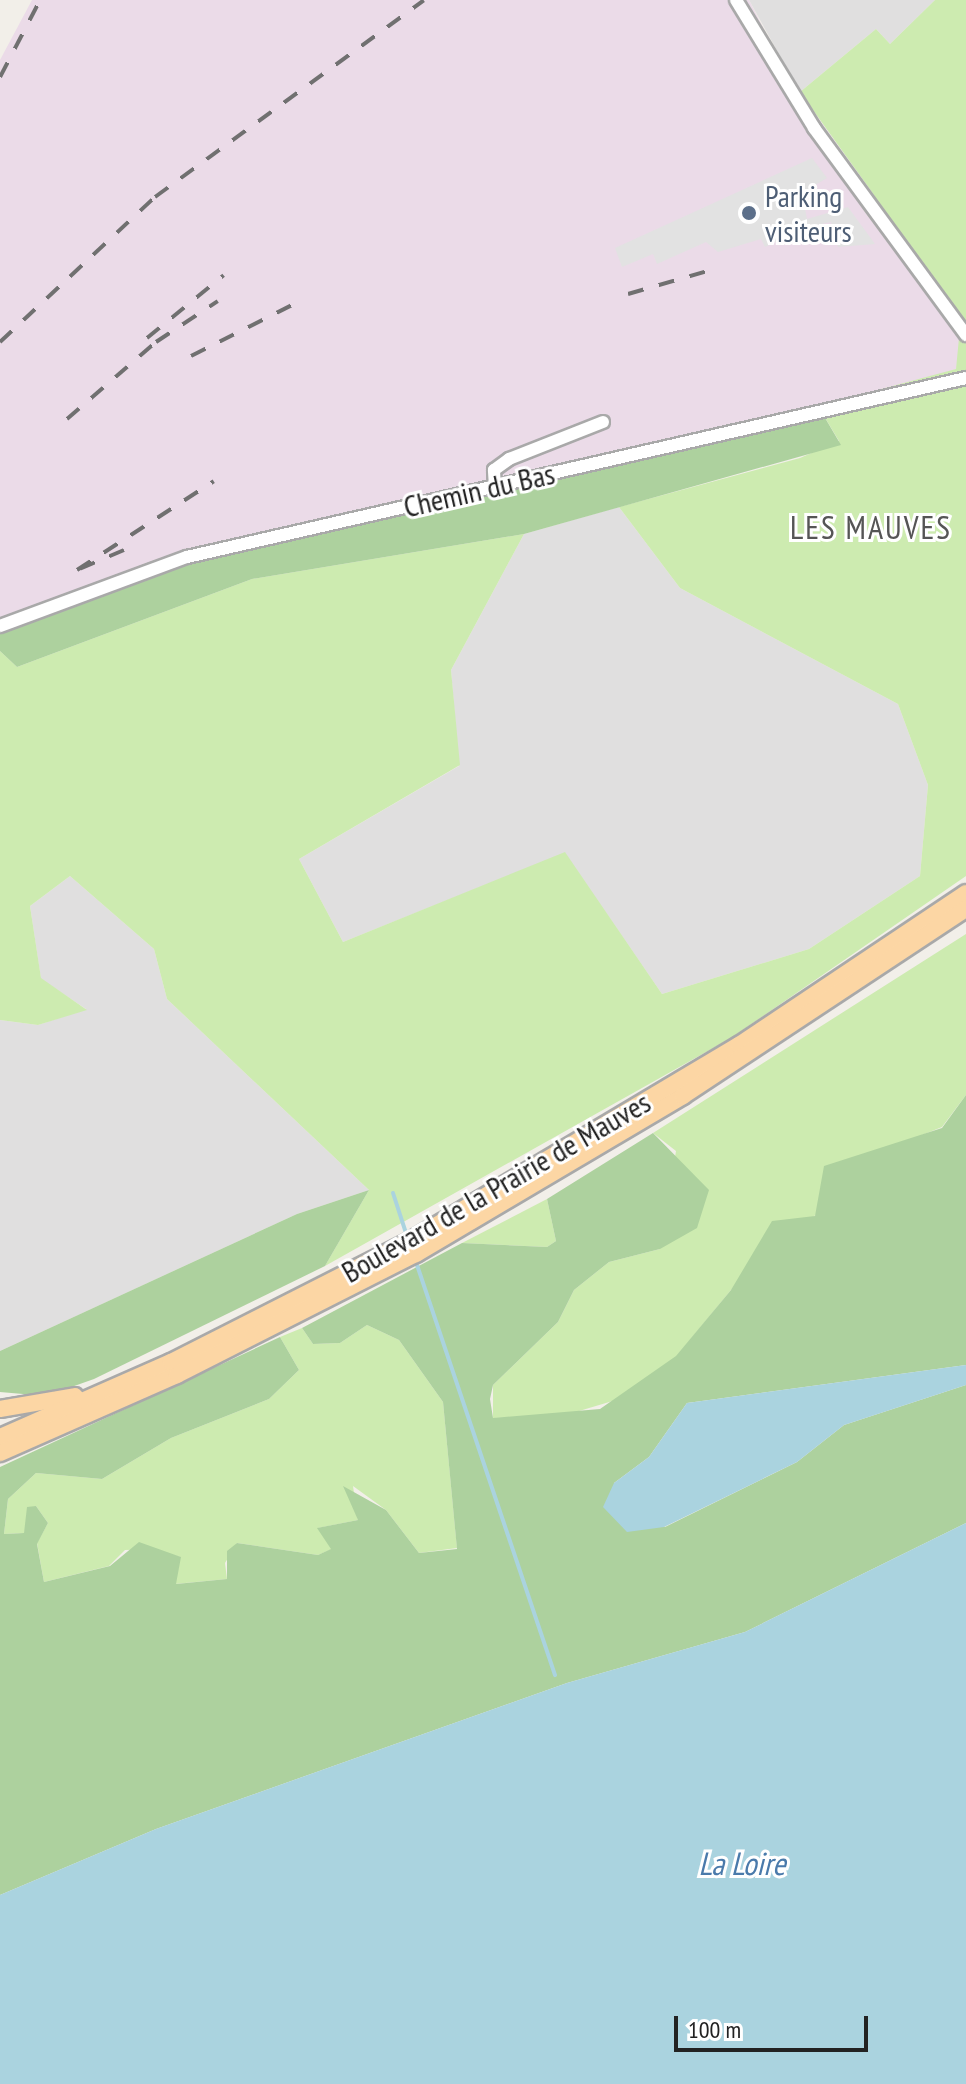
<!DOCTYPE html>
<style>
body{margin:0}
#map{position:relative;width:966px;height:2084px;overflow:hidden;background:#f2efe9;font-family:"PT Sans Narrow",sans-serif}
div>[style]{position:absolute}
[style*='--x']{left:calc(var(--x)*1px);top:calc(var(--y)*1px);width:calc(var(--w)*1px);rotate:calc(var(--a)*1deg)}
.residential>*{inset:0;background:#e0dfdf}
.industrial>*{inset:0;background:#ebdbe8}
.grass>*{inset:0;background:#cdebb0}
.forest>*{inset:0;background:#add19e}
.parking>*{inset:0;background:#e2e2e2}
.water>*{inset:0;background:#aad3df}
.stream>*{height:4px;margin:-2px;padding:0 2px;transform-origin:2px;border-radius:2px;background:#aad3df}
.roads{filter:drop-shadow(2px 0 #a9a9a9) drop-shadow(-2px 0 #a9a9a9) drop-shadow(0 2px #a9a9a9) drop-shadow(0 -2px #a9a9a9)}
.minor>*{height:12px;margin:-6px;padding:0 6px;transform-origin:6px;border-radius:6px;background:#fff}
.major>*{height:16px;margin:-8px;padding:0 8px;transform-origin:8px;border-radius:8px;background:#fcd6a4}
.rail>*{height:4px;margin-top:-2px;transform-origin:0;background:repeating-linear-gradient(90deg,#707070 0 16px,transparent 0 32px)}
.dots>*{width:22px;height:22px;translate:-50% -50%;box-sizing:border-box;border:4px solid #fff;border-radius:50%}
span{translate:-50% -50%;white-space:nowrap;text-align:center;line-height:1.15;-webkit-text-stroke:6px #fff;paint-order:stroke}
.service-label{font-size:30px;color:#4e5e75}
.left{translate:0 -50%;text-align:left}
.street-label{font-size:30px;color:#222}
.neighbourhood-label{font-size:32px;color:#555;letter-spacing:2px}
.water-label{font-size:32px;color:#4a7aab;font-style:italic}
.scale{position:absolute;left:674px;top:2016px;width:194px;height:36px;box-sizing:border-box;border:4px solid #222;border-top:0;padding-left:10px;font-size:24px;line-height:28px;white-space:nowrap;color:#222;-webkit-text-stroke:6px #fff;paint-order:stroke}
</style>
<div id="map">
<div class="residential">
<div style="clip-path:polygon(749px 0,935px 0,890px 44px,876px 29px,800px 92px)"></div>
<div style="clip-path:polygon(619px 507px,680px 588px,898px 704px,928px 785px,920px 876px,809px 949px,662px 994px,565px 853px,343px 942px,299px 859px,459px 766px,451px 670px,524px 534px)"></div>
<div style="clip-path:polygon(70px 876px,154px 949px,167px 999px,369px 1190px,297px 1214px,0 1351px,0 1020px,38px 1025px,86px 1009px,41px 979px,30px 906px)"></div>
</div>
<div class="industrial">
<div style="clip-path:polygon(32px 0,749px 0,787px 74px,874px 196px,863px 209px,959px 338px,962px 356px,956px 369px,928px 381px,197px 548px,0 621px,0 60px)"></div>
</div>
<div class="grass">
<div style="clip-path:polygon(935px 0,966px 0,966px 876px,731px 1038px,325px 1266px,369px 1190px,167px 999px,154px 949px,70px 876px,30px 906px,41px 978px,87px 1010px,38px 1025px,0 1020px,0 651px,17px 667px,252px 579px,524px 534px,451px 670px,460px 765px,299px 859px,343px 942px,565px 852px,662px 994px,809px 949px,920px 876px,928px 785px,898px 704px,680px 588px,619px 507px,800px 458px,839px 441px,818px 406px,956px 369px,959px 338px,863px 209px,874px 195px,800px 92px,876px 29px,890px 44px)"></div>
<div style="clip-path:polygon(966px 934px,966px 1095px,942px 1127px,892px 1147px,731px 1290px,676px 1357px,626px 1397px,559px 1417px,493px 1418px,493px 1385px,558px 1322px,574px 1290px,609px 1262px,660px 1249px,676px 1151px,653px 1133px)"></div>
<div style="clip-path:polygon(547px 1199px,556px 1241px,547px 1247px,462px 1243px)"></div>
<div style="clip-path:polygon(367px 1325px,399px 1340px,443px 1402px,457px 1548px,419px 1553px,386px 1510px,353px 1486px,358px 1520px,318px 1528px,332px 1549px,318px 1555px,237px 1543px,225px 1563px,227px 1579px,175px 1584px,180px 1557px,154px 1549px,125px 1550px,109px 1566px,44px 1582px,37px 1543px,48px 1523px,36px 1506px,24px 1533px,4px 1534px,8px 1499px,36px 1473px,102px 1479px,171px 1438px,269px 1399px,299px 1370px,280px 1337px,302px 1328px,313px 1344px,340px 1343px)"></div>
</div>
<div class="forest">
<div style="clip-path:polygon(818px 406px,841px 445px,524px 534px,252px 579px,17px 667px,0 651px,0 621px,152px 561px)"></div>
<div style="clip-path:polygon(966px 1095px,966px 1365px,687px 1403px,649px 1457px,614px 1483px,665px 1527px,797px 1462px,844px 1425px,966px 1385px,966px 1523px,745px 1632px,567px 1683px,156px 1829px,0 1895px,0 1467px,280px 1337px,299px 1370px,269px 1399px,171px 1438px,102px 1479px,36px 1473px,8px 1499px,4px 1534px,24px 1533px,27px 1507px,36px 1506px,48px 1523px,37px 1544px,44px 1582px,110px 1566px,139px 1542px,181px 1557px,176px 1584px,227px 1579px,227px 1551px,237px 1543px,318px 1555px,331px 1549px,317px 1528px,358px 1520px,343px 1486px,386px 1510px,419px 1553px,457px 1549px,443px 1402px,399px 1340px,367px 1325px,340px 1343px,313px 1344px,302px 1328px,462px 1243px,547px 1247px,556px 1241px,547px 1199px,653px 1133px,709px 1190px,697px 1228px,660px 1249px,609px 1262px,574px 1290px,558px 1322px,493px 1385px,490px 1399px,493px 1418px,600px 1409px,676px 1356px,731px 1290px,772px 1221px,815px 1216px,824px 1166px,942px 1128px)"></div>
<div style="clip-path:polygon(369px 1190px,325px 1266px,94px 1379px,46px 1396px,0 1392px,0 1351px,297px 1214px)"></div>
</div>
<div class="parking">
<div style="clip-path:polygon(812px 158px,827px 178px,802px 193px,807px 219px,848px 207px,875px 244px,838px 247px,831px 222px,812px 226px,815px 239px,799px 243px,796px 233px,765px 247px,761px 239px,718px 252px,706px 242px,657px 264px,653px 254px,622px 267px,615px 248px)"></div>
</div>
<div class="water">
<div style="clip-path:polygon(966px 1365px,966px 1385px,844px 1425px,797px 1462px,664px 1527px,627px 1532px,603px 1507px,614px 1483px,649px 1457px,687px 1403px)"></div>
<div style="clip-path:polygon(966px 1523px,966px 2084px,0 2084px,0 1895px,156px 1829px,567px 1683px,745px 1632px)"></div>
</div>
<div class="stream">
<div style="--x:393;--y:1193;--w:45;--a:72"></div>
<div style="--x:415;--y:1259;--w:439;--a:71.4"></div>
</div>
<div class="roads">
<div class="minor">
<div style="--x:736;--y:0;--w:150;--a:58.6"></div>
<div style="--x:814;--y:128;--w:257;--a:53.7"></div>
<div style="--x:495;--y:486;--w:16;--a:-94"></div>
<div style="--x:494;--y:470;--w:19;--a:-36"></div>
<div style="--x:509;--y:459;--w:101;--a:-21.5"></div>
<div style="--x:0;--y:626;--w:199;--a:-20.3"></div>
<div style="--x:187;--y:557;--w:799;--a:-12.94"></div>
</div>
<div class="major">
<div style="--x:0;--y:1409;--w:76;--a:-9.8"></div>
<div style="--x:0;--y:1437;--w:187;--a:-23.7"></div>
<div style="--x:171;--y:1362;--w:266;--a:-26.9"></div>
<div style="--x:408;--y:1242;--w:385;--a:-30.8"></div>
<div style="--x:739;--y:1045;--w:273;--a:-33.8"></div>
<div style="--x:0;--y:1453;--w:193;--a:-23.8"></div>
<div style="--x:177;--y:1375;--w:268;--a:-26.9"></div>
<div style="--x:416;--y:1254;--w:310;--a:-30.6"></div>
<div style="--x:683;--y:1096;--w:339;--a:-33.5"></div>
</div>
</div>
<div class="rail">
<div style="--x:0;--y:77;--w:87;--a:-62.5"></div>
<div style="--x:628;--y:294;--w:94;--a:-16.1"></div>
<div style="--x:147;--y:338;--w:99;--a:-39.3"></div>
<div style="--x:0;--y:342;--w:212;--a:-43.1"></div>
<div style="--x:155;--y:197;--w:333;--a:-36.2"></div>
<div style="--x:191;--y:356;--w:124;--a:-26.8"></div>
<div style="--x:67;--y:419;--w:118;--a:-40.9"></div>
<div style="--x:156;--y:342;--w:74;--a:-33.5"></div>
<div style="--x:124;--y:550;--w:51;--a:156.9"></div>
<div style="--x:77;--y:570;--w:163;--a:-33"></div>
</div>
<div class="dots">
<div style="left:749px;top:213px;background:#5c6f8a"></div>
</div>
<div class="service-label">
<span class="left" style="left:765px;top:213px">Parking<br>visiteurs</span>
</div>
<div class="street-label">
<span style="left:479px;top:490px;rotate:-13deg">Chemin du Bas</span>
<span style="left:496px;top:1187px;rotate:-30deg">Boulevard de la Prairie de Mauves</span>
</div>
<div class="neighbourhood-label">
<span style="left:871px;top:527px">LES MAUVES</span>
</div>
<div class="water-label">
<span style="left:742px;top:1863px">La Loire</span>
</div>
<div class="scale">100 m</div>
</div>
